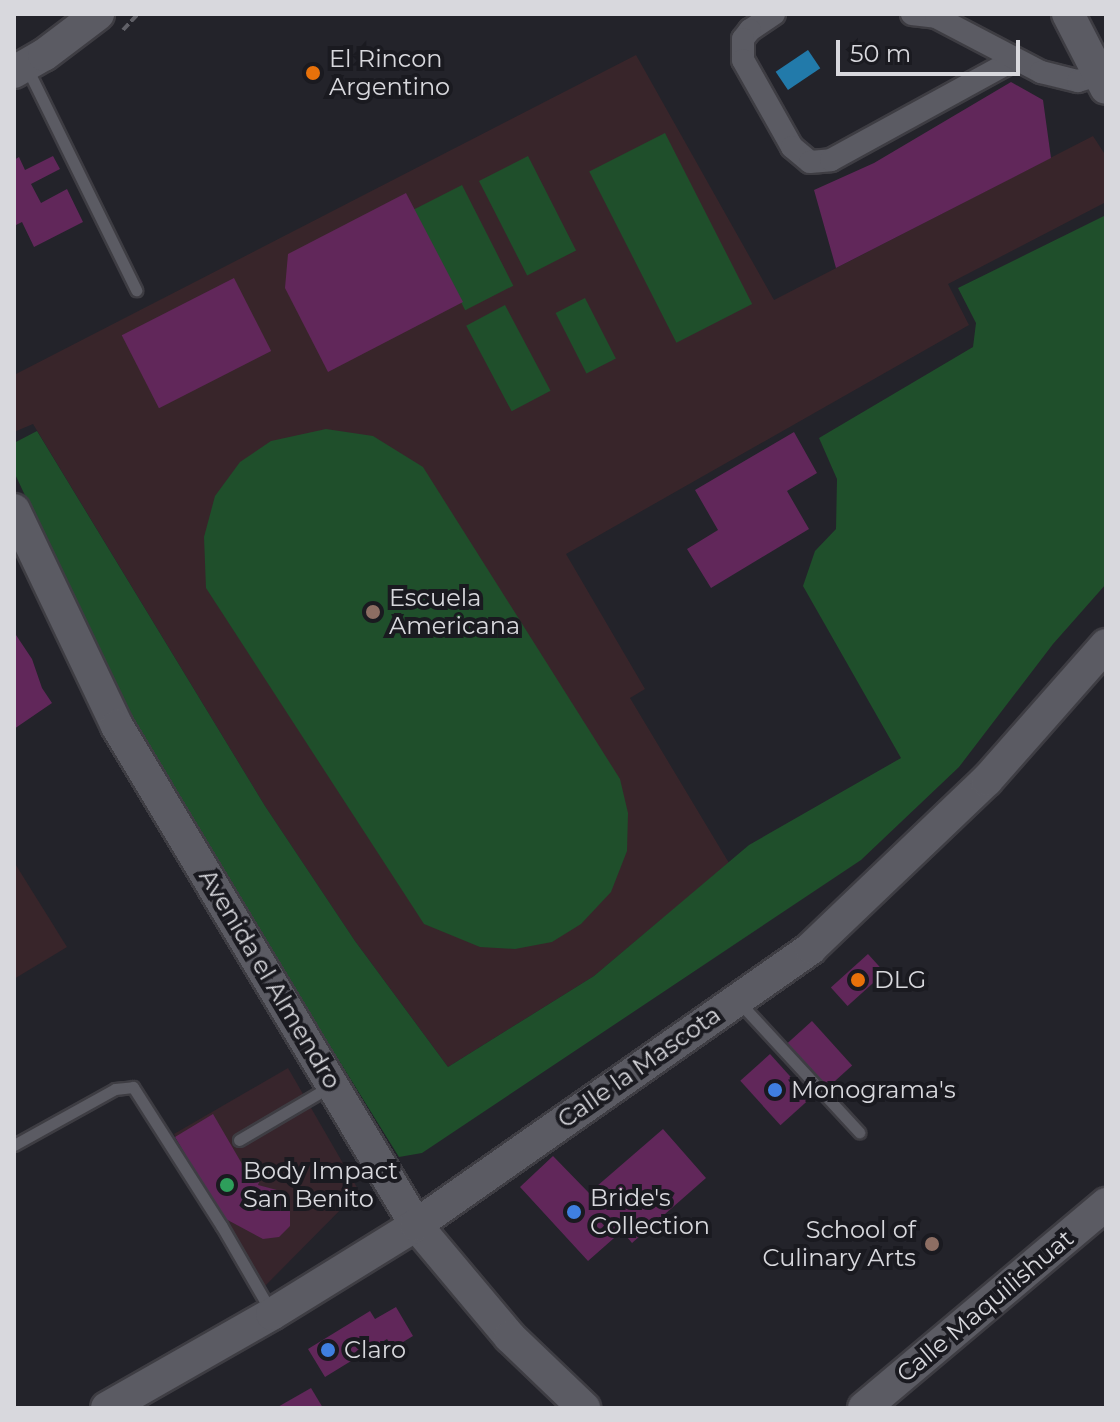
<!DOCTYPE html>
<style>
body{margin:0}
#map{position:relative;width:1120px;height:1422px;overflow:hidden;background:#23232a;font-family:Montserrat,sans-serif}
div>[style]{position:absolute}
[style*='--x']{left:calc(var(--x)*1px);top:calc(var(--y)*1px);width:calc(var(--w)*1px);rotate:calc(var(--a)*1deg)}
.commercial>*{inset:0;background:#37252c}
.education>*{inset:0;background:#38252a}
.green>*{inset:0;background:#1f4f2b;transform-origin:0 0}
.water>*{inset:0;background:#227aaa;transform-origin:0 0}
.building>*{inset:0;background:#61275a;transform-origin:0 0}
.path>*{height:4px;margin-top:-2px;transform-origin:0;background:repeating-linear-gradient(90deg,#606067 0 8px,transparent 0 12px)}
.roads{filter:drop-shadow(2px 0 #3e3d43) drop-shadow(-2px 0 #3e3d43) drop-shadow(0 2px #3e3d43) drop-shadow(0 -2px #3e3d43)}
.lane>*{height:11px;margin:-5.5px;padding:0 5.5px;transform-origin:5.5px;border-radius:5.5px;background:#5b5b63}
.street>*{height:22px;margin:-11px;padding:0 11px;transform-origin:11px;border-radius:11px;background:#5b5b63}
.secondary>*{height:32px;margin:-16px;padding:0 16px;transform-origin:16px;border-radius:16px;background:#5b5b63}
.dots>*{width:22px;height:22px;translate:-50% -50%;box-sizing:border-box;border:4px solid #1a1a20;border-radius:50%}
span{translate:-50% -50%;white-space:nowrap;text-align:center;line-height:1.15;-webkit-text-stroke:8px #1a1a20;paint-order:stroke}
.poi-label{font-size:24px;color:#d8d8dd}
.left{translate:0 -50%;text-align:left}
.right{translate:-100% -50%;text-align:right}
.street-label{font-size:24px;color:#d8d8dd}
.frame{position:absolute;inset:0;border:16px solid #d8d8dd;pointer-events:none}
.scale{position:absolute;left:836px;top:40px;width:184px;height:36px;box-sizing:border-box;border:4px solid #d8d8dd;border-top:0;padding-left:10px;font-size:24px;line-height:28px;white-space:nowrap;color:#d8d8dd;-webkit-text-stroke:6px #1a1a20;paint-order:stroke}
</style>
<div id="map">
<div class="commercial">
<div style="clip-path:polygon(288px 1068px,359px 1191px,263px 1288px,174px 1134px)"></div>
</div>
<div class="education">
<div style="clip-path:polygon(636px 55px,774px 300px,1093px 136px,1106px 156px,1106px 202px,948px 284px,969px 325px,566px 554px,645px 689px,630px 698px,729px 863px,594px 976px,448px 1067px,355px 941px,265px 806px,33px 424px,14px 432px,14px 375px)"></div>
<div style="clip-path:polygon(14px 862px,67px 947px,14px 979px)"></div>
</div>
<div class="green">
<div style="left:665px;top:133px;width:192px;height:85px;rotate:63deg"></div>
<div style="left:528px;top:156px;width:106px;height:55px;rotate:63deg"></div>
<div style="left:462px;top:185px;width:113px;height:54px;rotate:63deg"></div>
<div style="clip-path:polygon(1106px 215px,1106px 584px,1053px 644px,959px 767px,861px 860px,422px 1153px,399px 1157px,141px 742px,14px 472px,14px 443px,37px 431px,265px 806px,355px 941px,448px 1067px,594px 976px,749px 845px,901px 758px,803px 586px,815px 551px,836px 529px,837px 479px,819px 438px,973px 347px,976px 323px,958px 288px)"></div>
<div style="left:585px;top:298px;width:68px;height:33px;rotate:63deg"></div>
<div style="left:505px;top:305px;width:97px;height:44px;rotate:62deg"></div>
<div style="clip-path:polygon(326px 429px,373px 436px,423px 467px,620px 779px,628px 813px,627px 851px,611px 892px,581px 924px,552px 942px,515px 949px,480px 947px,424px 924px,206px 588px,204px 537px,215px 496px,240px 462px,271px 441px)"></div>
</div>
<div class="water">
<div style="left:808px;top:50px;width:22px;height:39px;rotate:56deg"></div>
</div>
<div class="building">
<div style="clip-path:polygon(1011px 82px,1043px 100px,1051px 158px,836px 268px,814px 190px,874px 163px)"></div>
<div style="clip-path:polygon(53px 156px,60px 169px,31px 184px,41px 203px,67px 189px,83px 222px,34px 247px,22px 222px,14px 226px,14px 160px,19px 157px,25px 170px)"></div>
<div style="clip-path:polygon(406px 193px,463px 302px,328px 372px,285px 288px,288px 254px)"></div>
<div style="left:234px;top:278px;width:82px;height:126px;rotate:63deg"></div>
<div style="clip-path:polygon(794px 432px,817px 473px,787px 491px,809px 529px,711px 588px,687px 549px,718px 530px,695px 490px)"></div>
<div style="clip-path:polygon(14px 632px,32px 659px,42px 688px,52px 703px,14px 729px)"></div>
<div style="left:868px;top:954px;width:25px;height:50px;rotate:48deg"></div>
<div style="left:812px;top:1021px;width:60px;height:35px;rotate:48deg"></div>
<div style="left:770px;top:1054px;width:60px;height:40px;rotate:48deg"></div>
<div style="clip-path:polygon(213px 1114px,245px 1169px,260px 1160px,264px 1167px,258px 1185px,277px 1190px,290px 1208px,290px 1226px,279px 1237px,263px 1239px,222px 1217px,175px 1137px)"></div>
<div style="clip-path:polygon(663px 1129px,706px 1178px,632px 1243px,622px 1231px,588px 1261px,520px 1187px,553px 1156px,589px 1193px)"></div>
<div style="clip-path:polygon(396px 1307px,413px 1336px,393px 1348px,387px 1339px,325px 1377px,308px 1349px,370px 1311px,375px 1319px)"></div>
<div style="clip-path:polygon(311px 1388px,323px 1408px,276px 1408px)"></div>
</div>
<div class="path">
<div style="--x:123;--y:30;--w:22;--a:-47"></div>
</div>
<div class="roads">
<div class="lane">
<div style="--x:26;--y:66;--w:250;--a:63.8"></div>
<div style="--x:740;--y:1003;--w:176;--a:47.3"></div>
<div style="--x:239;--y:1140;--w:107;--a:-30.4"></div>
<div style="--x:14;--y:1145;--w:115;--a:-29"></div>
<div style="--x:115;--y:1089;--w:18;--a:-6"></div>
<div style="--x:133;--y:1087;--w:164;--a:57.5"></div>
<div style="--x:221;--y:1225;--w:98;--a:60"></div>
</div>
<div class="street">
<div style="--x:774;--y:14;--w:29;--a:146"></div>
<div style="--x:750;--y:30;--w:11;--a:128"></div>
<div style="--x:743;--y:39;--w:21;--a:90"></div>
<div style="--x:743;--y:60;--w:100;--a:60.6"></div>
<div style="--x:792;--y:147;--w:23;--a:40"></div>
<div style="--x:810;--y:162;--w:21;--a:-5"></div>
<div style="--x:831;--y:160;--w:209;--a:-28.7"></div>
<div style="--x:912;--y:14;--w:24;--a:7"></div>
<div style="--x:936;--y:17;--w:119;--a:27.6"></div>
<div style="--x:1041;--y:72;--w:38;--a:14"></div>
<div style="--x:1078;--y:81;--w:21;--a:-17"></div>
</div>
<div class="secondary">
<div style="--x:1068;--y:14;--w:83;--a:62.8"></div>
<div style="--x:14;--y:72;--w:34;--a:-30"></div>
<div style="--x:44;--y:55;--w:68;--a:-37.2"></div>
<div style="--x:14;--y:510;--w:239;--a:64.5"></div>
<div style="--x:117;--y:726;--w:582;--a:59.07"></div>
<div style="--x:416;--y:1225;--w:146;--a:50"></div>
<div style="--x:510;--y:1337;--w:103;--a:43.8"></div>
<div style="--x:107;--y:1408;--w:190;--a:-29.7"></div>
<div style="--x:272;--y:1314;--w:169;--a:-31.7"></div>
<div style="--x:416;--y:1225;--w:482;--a:-35"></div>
<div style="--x:811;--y:948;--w:243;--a:-43.7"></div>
<div style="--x:987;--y:780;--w:180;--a:-48.6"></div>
<div style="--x:864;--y:1408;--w:317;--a:-40.1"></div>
</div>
</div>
<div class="dots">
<div style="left:313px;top:73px;background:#e8710a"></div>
<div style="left:373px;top:612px;background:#8d6e63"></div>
<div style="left:858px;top:980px;background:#e8710a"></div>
<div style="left:775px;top:1090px;background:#3f7fe0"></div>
<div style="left:227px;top:1185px;background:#2e9e5b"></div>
<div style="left:574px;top:1212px;background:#3f7fe0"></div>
<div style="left:932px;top:1244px;background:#8d6e63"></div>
<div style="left:328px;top:1350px;background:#3f7fe0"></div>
</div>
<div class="poi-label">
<span class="left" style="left:329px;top:73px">El Rincon<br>Argentino</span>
<span class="left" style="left:389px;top:612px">Escuela<br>Americana</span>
<span class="left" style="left:874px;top:980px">DLG</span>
<span class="left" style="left:791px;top:1090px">Monograma's</span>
<span class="left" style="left:243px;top:1185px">Body Impact<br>San Benito</span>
<span class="left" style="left:590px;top:1212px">Bride's<br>Collection</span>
<span class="right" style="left:916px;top:1244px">School of<br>Culinary Arts</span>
<span class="left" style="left:344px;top:1350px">Claro</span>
</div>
<div class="street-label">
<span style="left:270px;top:979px;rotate:59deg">Avenida el Almendro</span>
<span style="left:639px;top:1067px;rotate:-35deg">Calle la Mascota</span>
<span style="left:985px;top:1306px;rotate:-40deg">Calle Maquilishuat</span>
</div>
<div class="frame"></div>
<div class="scale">50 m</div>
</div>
